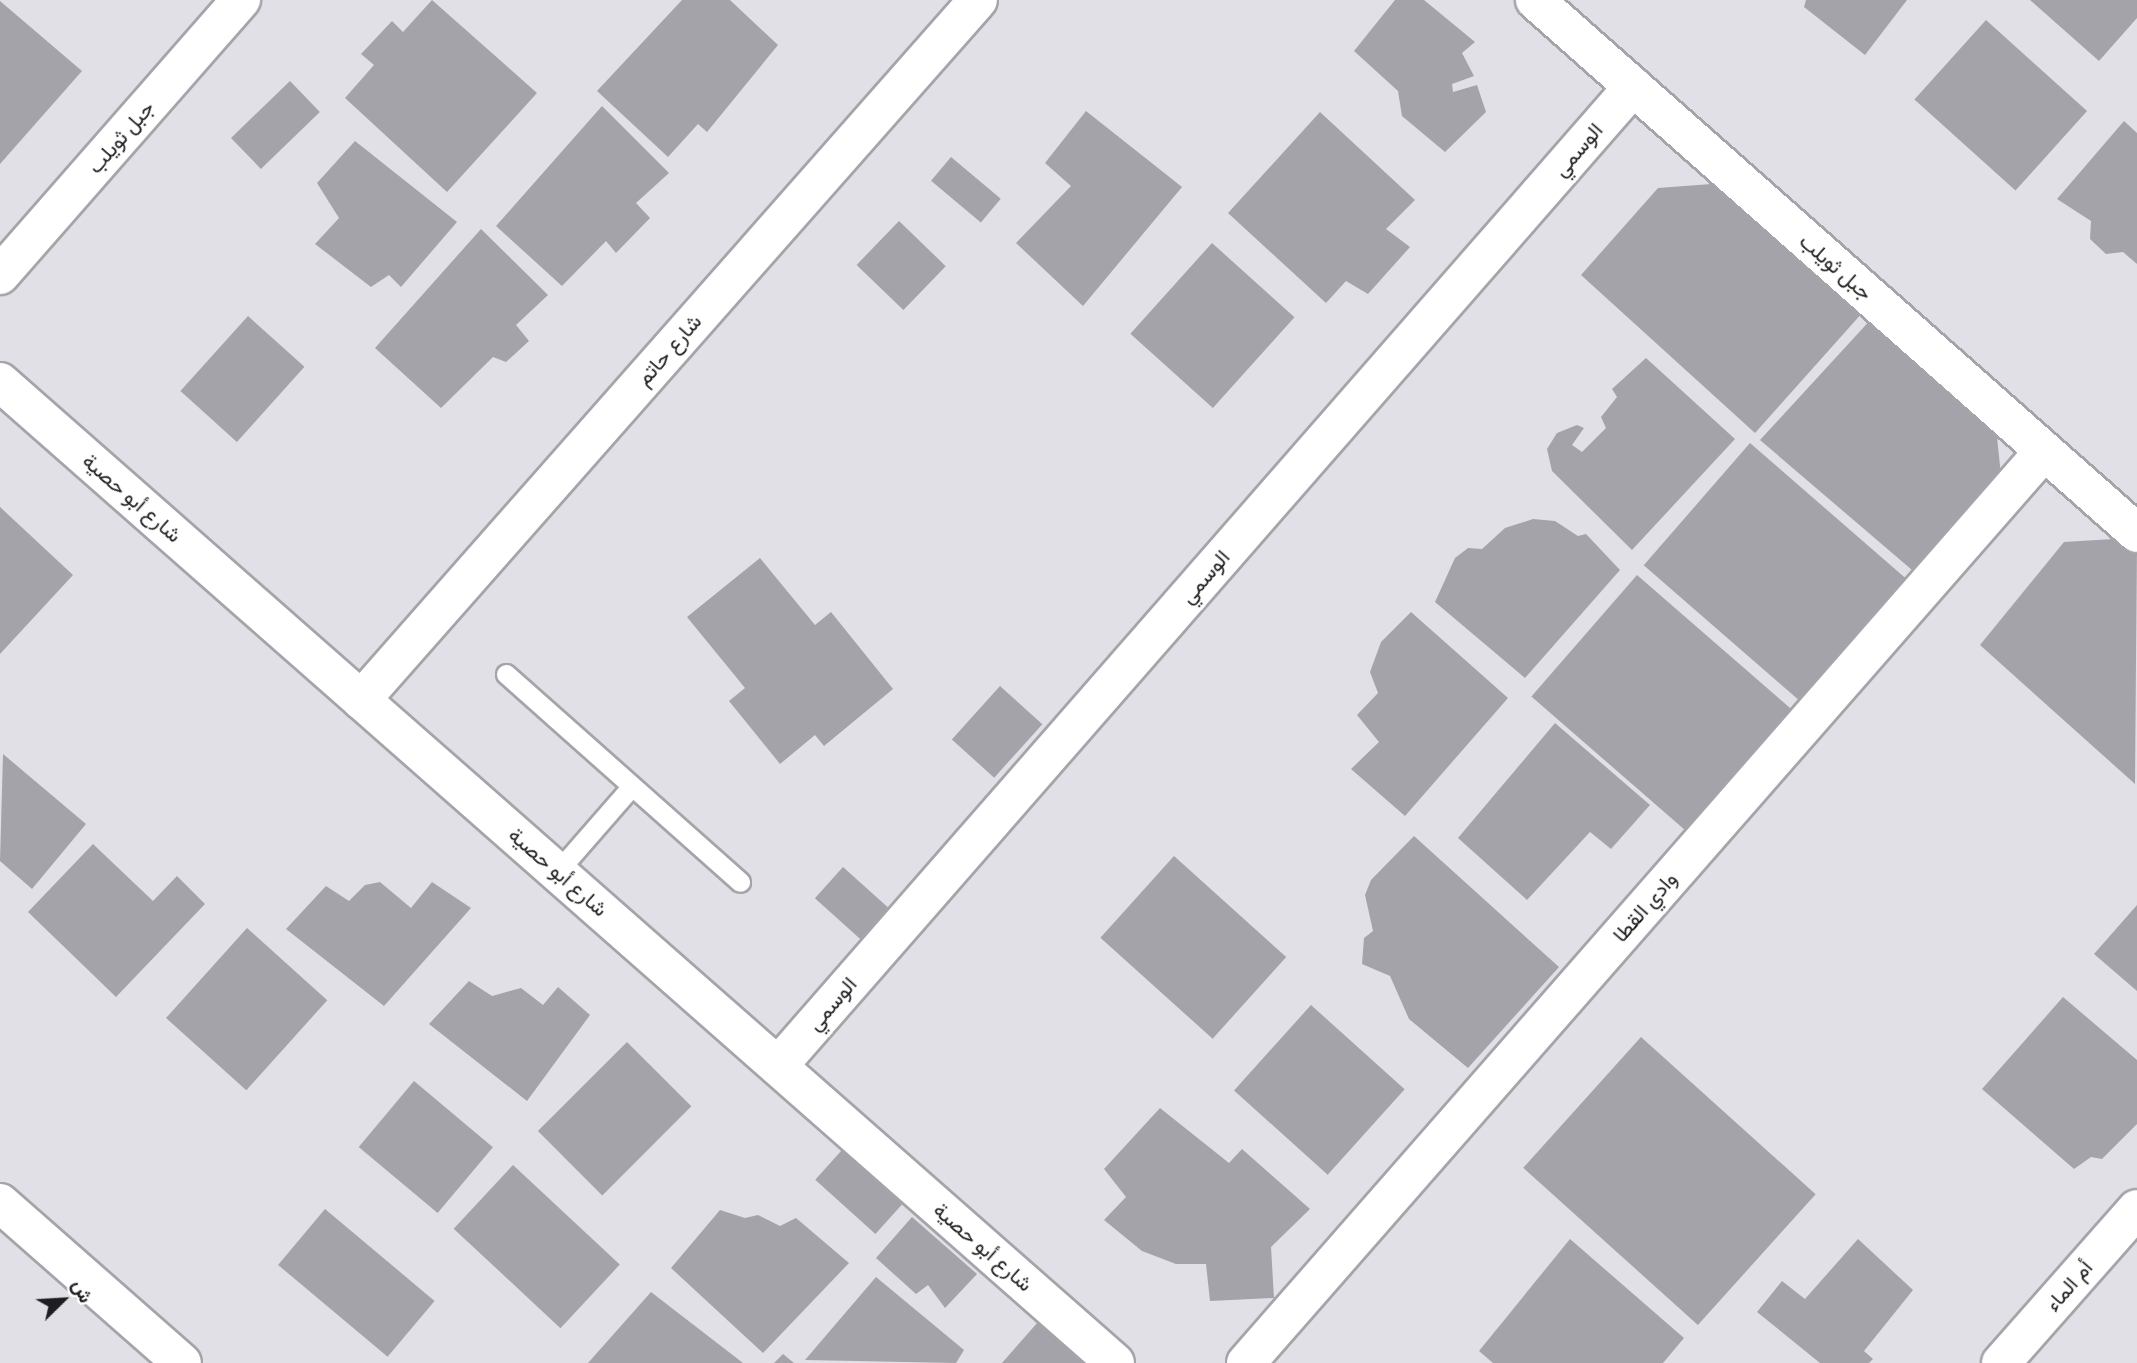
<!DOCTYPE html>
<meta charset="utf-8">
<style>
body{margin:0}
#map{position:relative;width:2137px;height:1363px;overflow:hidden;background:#e1e0e6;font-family:Cabin,Vazirmatn,sans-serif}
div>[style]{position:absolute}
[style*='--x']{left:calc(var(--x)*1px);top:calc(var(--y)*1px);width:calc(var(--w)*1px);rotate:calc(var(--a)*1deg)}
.building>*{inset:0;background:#a4a3a9;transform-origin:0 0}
.roads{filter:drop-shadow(2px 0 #a5a4aa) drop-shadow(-2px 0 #a5a4aa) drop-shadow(0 2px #a5a4aa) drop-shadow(0 -2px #a5a4aa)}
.service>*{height:19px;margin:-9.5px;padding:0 9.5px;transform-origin:9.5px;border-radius:9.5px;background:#fff}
.minor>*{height:38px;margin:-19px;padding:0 19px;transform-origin:19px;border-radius:19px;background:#fff}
span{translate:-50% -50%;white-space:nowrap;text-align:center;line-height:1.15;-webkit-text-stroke:5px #fff;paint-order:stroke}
.street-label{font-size:21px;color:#1e1d1f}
.north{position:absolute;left:28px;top:1265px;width:70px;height:70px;-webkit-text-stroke:5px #fff;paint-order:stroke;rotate:66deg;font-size:19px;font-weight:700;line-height:28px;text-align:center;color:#1e1d1f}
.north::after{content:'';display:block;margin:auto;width:24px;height:32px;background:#1e1d1f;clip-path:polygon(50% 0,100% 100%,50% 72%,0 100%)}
</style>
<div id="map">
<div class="building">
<div style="clip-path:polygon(432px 0,537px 93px,447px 192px,345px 98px,374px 65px,361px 54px,392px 21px,403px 32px)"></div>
<div style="clip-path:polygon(682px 0,730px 0,778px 45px,707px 132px,698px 124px,668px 157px,597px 91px)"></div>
<div style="clip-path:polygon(1395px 0,1424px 0,1475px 42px,1462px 53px,1474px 76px,1452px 84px,1453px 92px,1477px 85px,1486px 112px,1445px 152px,1402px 116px,1398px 91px,1354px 51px)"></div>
<div style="clip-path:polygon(1806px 0,1907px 0,1865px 55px,1804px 7px)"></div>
<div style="clip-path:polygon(2030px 0,2137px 0,2137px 18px,2099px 61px)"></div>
<div style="clip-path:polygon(0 1px,82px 71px,0 164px)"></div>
<div style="left:1986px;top:20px;width:136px;height:107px;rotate:42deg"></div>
<div style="left:290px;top:81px;width:43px;height:82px;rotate:46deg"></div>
<div style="clip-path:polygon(602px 106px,669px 173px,636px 203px,650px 218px,616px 253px,606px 241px,562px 286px,496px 226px)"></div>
<div style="clip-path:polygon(1086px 111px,1182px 187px,1083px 306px,1016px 243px,1071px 186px,1045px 163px)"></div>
<div style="clip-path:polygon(1320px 112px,1415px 200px,1386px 229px,1410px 247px,1368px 294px,1346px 281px,1326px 303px,1228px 213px)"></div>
<div style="clip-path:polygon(2124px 121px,2137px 133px,2137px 264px,2123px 252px,2106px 254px,2090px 239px,2091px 221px,2057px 199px)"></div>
<div style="clip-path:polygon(355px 141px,457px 222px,401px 287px,389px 275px,371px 287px,315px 244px,339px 218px,317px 183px)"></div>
<div style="left:951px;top:157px;width:65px;height:31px;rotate:40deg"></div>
<div style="clip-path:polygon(1725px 183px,1863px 312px,1755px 433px,1581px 275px,1658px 188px)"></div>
<div style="left:899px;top:221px;width:65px;height:61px;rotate:44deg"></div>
<div style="clip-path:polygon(481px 229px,548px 295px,516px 325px,529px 341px,506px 362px,493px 357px,441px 408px,375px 348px)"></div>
<div style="left:1212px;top:243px;width:111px;height:122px;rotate:42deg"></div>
<div style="left:248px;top:316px;width:76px;height:101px;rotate:42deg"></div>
<div style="clip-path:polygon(1874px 316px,1995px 418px,2002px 485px,1919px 576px,1760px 440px)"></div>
<div style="clip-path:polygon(1646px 358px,1735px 439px,1632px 550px,1552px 471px,1547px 449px,1557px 433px,1577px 425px,1584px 428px,1572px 445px,1582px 452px,1606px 428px,1601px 417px,1617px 397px,1612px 389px)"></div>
<div style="left:1750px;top:443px;width:215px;height:162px;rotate:41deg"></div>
<div style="clip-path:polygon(0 507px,73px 575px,0 654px)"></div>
<div style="clip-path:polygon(1533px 519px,1555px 521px,1578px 536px,1586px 534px,1620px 570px,1525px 678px,1435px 602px,1455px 558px,1468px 548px,1482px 549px,1505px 528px)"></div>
<div style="clip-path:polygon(2130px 538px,2137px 545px,2135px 784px,1980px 645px,2064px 542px)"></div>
<div style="clip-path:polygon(760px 558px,815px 625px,831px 612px,893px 689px,824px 746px,815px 735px,780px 764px,729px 701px,745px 688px,687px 617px)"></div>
<div style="left:1637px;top:575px;width:221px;height:161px;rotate:41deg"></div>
<div style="clip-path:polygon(1411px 612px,1508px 698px,1405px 816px,1351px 769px,1379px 742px,1357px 715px,1378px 693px,1370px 672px,1381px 642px)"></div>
<div style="left:1000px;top:686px;width:57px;height:72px;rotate:42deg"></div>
<div style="clip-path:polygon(1555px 723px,1650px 805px,1611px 849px,1590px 832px,1527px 900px,1458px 838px)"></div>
<div style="clip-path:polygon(3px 754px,86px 824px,32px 889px,0 861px)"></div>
<div style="clip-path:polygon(1414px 836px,1559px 967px,1468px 1068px,1409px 1019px,1390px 976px,1362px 964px,1364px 938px,1373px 931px,1365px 895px,1371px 880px)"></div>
<div style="clip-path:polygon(93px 844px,153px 901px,177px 876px,205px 904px,116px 997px,28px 912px)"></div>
<div style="left:1174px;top:856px;width:151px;height:110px;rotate:42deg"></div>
<div style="left:843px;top:867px;width:61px;height:42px;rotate:42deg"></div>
<div style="clip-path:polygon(380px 882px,411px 908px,432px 882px,471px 908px,384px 1006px,286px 929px,326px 886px,349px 901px,365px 885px)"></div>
<div style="clip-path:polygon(2137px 905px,2137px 991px,2094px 954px)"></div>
<div style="left:247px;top:928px;width:108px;height:121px;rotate:42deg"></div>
<div style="clip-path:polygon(469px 981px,492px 996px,521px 988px,543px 1005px,558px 987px,590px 1015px,527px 1101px,429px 1024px)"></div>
<div style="clip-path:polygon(2063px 997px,2137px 1060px,2137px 1124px,2102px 1159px,2091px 1157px,2074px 1169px,1982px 1089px)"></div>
<div style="left:1311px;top:1005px;width:126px;height:115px;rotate:42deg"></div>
<div style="left:1641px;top:1037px;width:235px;height:176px;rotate:42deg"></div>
<div style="left:627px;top:1042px;width:91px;height:126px;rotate:45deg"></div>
<div style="left:414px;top:1081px;width:103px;height:86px;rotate:40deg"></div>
<div style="clip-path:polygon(1160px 1108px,1229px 1163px,1242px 1149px,1310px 1209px,1271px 1247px,1274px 1298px,1210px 1301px,1206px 1264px,1176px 1264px,1142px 1251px,1104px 1220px,1126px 1197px,1104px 1169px)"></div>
<div style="left:842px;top:1150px;width:81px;height:40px;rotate:42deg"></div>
<div style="left:513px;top:1165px;width:146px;height:87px;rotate:43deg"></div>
<div style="left:325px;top:1209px;width:143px;height:73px;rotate:40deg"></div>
<div style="clip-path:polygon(720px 1210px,745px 1218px,758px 1215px,780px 1226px,796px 1218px,849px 1263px,763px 1353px,671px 1268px)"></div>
<div style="clip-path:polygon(912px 1217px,977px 1274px,945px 1308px,928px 1285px,916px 1294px,876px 1258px)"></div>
<div style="clip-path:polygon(1570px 1239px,1684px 1338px,1663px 1363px,1493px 1363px,1479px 1351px)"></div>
<div style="clip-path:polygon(1858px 1239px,1913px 1290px,1864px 1351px,1873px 1359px,1869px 1363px,1820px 1363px,1757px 1312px,1782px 1281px,1805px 1299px)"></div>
<div style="clip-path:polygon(876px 1277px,964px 1350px,956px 1363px,805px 1360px)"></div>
<div style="clip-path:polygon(651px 1292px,743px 1363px,588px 1363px)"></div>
<div style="clip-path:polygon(1038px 1322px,1085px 1363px,1002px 1363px)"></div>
<div style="clip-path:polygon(783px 1354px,794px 1363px,774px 1363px)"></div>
</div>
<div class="roads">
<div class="service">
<div style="--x:506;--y:674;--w:313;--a:41.6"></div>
<div style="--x:557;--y:872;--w:114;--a:-48.9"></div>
</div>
<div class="minor">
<div style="--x:1535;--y:0;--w:804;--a:41.52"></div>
<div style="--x:0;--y:275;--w:366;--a:-48.8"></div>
<div style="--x:0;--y:382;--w:1485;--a:41.34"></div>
<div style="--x:361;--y:700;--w:933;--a:-48.61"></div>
<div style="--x:778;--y:1066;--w:1300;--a:-48.87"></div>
<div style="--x:0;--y:1203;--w:242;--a:41.3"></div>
<div style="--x:1246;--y:1363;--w:1212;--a:-48.81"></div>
<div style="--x:2001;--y:1363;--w:205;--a:-48.6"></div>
</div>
</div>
<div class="street-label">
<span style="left:121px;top:137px;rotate:-49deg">جبل ثويلب</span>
<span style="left:1578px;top:150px;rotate:-49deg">الوسمي</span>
<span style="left:1836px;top:267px;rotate:41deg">جبل ثويلب</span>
<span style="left:669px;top:350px;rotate:-49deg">شارع حاتم</span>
<span style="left:132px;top:498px;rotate:41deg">شارع أبو حصية</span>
<span style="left:1205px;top:577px;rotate:-49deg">الوسمي</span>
<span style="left:558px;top:872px;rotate:41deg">شارع أبو حصية</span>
<span style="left:1645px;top:907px;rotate:-49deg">وادي القطا</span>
<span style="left:832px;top:1004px;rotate:-49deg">الوسمي</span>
<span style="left:983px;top:1247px;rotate:41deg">شارع أبو حصية</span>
<span style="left:2069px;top:1286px;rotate:-49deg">أم الماء</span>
</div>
<div class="north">ش</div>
</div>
